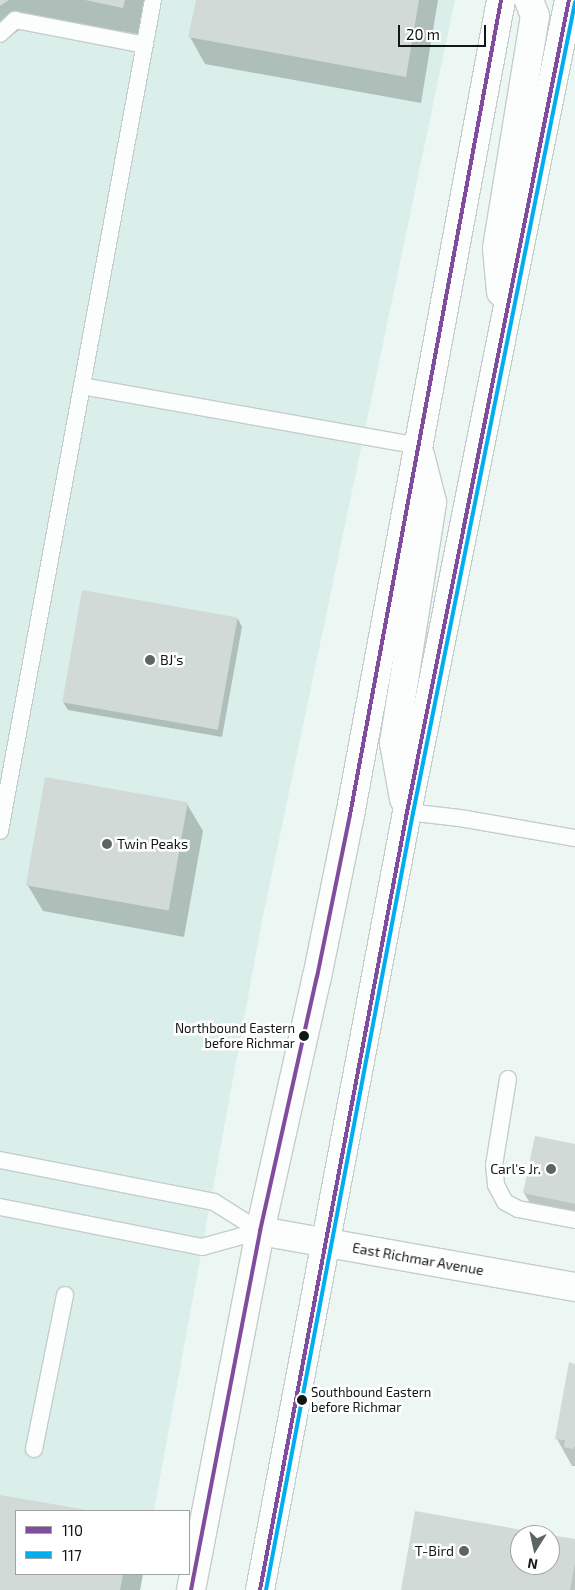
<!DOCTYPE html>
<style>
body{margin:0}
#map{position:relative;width:575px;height:1590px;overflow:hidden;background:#ecf7f4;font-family:"Exo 2",sans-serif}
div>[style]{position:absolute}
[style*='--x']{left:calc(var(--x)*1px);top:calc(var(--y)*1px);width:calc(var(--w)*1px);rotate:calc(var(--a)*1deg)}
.built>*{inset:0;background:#daefe9}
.shadow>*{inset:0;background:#0003}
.building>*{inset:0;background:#d1dad7;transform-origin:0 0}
.roads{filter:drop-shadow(1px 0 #c4cdca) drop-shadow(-1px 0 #c4cdca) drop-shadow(0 1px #c4cdca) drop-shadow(0 -1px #c4cdca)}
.service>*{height:16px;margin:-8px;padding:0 8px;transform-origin:8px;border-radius:8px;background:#fcfefd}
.minor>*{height:28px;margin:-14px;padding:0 14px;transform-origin:14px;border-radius:14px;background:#fcfefd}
.primary>*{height:28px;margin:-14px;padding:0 14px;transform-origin:14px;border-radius:14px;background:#fcfefd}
.bus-1>*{height:4px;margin:-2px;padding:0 2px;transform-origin:2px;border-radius:2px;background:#804c9e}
.bus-2>*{height:4px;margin:-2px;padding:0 2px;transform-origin:2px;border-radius:2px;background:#00adef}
.dots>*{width:14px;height:14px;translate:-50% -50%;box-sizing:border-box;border:2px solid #fff;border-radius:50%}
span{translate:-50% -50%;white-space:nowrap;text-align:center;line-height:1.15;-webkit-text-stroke:5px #fff;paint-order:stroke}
.bus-label{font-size:13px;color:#101715}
.right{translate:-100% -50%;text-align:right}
.left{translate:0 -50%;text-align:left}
.poi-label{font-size:14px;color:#101715}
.street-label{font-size:14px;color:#101715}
.legend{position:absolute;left:15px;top:1510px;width:175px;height:65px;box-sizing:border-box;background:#fff;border:1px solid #9fa2a1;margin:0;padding:6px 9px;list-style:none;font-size:15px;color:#101715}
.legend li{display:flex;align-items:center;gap:10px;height:25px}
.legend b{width:25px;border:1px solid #9fa2a1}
.north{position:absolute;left:510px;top:1525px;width:50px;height:50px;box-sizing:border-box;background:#fff;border:1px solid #9fa2a1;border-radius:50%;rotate:190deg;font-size:14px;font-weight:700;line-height:20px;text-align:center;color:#101715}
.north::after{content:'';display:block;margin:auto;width:18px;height:22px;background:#5d6563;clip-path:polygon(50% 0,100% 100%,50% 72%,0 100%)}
.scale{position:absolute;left:398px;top:25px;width:88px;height:22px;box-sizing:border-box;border:2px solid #101715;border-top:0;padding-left:6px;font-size:15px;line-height:18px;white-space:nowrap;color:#101715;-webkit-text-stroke:4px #fff;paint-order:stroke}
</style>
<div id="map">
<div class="built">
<div style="clip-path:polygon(0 0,455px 0,261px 926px,154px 1511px,16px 1511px,16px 1574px,143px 1574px,140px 1590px,0 1590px)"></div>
</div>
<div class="shadow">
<div style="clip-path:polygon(0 0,145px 0,138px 34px,39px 17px,0 43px)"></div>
<div style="clip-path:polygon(197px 0,438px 0,421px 103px,205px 64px,190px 37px)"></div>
<div style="clip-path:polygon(238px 619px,242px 627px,222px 737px,68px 710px,63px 702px)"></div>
<div style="clip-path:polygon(187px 804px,203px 831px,184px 937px,43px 911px,27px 884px)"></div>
<div style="clip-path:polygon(575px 1146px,575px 1223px,537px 1215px,524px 1193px)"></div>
<div style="clip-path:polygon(575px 1365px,575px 1466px,572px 1466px,557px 1439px)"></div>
<div style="clip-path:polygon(0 1496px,85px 1511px,16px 1511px,16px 1574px,143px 1574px,140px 1590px,0 1590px)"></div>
<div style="clip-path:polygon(416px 1512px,543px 1535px,520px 1535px,520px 1565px,550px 1565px,550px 1536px,575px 1541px,575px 1590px,402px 1590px)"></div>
</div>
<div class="building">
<div style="clip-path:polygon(0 0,9px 0,0 6px)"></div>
<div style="clip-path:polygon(85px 0,125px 0,123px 8px)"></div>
<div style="clip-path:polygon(196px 0,419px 0,406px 77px,188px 37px)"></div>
<div style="left:82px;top:590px;width:158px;height:114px;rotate:10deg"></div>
<div style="left:45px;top:777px;width:145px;height:110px;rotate:10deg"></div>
<div style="clip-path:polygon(535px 1136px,575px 1144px,575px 1204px,523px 1193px)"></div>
<div style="clip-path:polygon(569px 1362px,575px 1364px,575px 1446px,573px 1449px,564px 1447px,565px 1440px,555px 1439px)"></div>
<div style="clip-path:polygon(0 1495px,87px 1510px,16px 1511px,16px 1574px,123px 1574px,120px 1590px,0 1590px)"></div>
<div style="clip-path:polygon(415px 1511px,545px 1534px,520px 1535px,520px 1565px,550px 1565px,550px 1535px,575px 1539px,575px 1563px,570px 1590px,401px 1590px)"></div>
</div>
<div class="roads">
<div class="service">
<div style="--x:0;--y:34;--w:21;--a:-43"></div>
<div style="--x:15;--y:20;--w:132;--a:10.9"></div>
<div style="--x:82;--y:386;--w:341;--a:10.1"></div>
<div style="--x:407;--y:812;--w:53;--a:6.5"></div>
<div style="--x:460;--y:818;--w:117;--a:9.9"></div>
<div style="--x:0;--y:831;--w:845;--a:-79.57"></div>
<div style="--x:508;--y:1079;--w:87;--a:99.2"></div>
<div style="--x:494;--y:1165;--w:20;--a:84"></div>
<div style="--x:496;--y:1185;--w:19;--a:62"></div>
<div style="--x:505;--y:1202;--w:15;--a:28"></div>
<div style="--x:518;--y:1209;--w:58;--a:10.9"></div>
<div style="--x:0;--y:1160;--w:218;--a:11.1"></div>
<div style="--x:214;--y:1202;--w:54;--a:32.2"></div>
<div style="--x:0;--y:1207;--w:206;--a:11.2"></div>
<div style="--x:202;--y:1247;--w:60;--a:-15.4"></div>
<div style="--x:34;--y:1449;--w:157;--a:-78.6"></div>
</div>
<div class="minor">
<div style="--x:260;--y:1231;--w:320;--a:10.1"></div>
</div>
<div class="primary">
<div style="--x:501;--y:292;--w:44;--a:-95.2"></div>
<div style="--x:497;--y:248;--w:235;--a:-80.7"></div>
<div style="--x:535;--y:16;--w:17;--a:-111"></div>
<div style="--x:404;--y:799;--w:57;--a:-100.1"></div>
<div style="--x:394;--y:743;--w:244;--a:-81"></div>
<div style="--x:432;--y:502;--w:49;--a:-104.3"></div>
<div style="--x:191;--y:1590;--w:366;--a:-79.1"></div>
<div style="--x:260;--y:1231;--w:260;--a:-77.4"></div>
<div style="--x:317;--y:977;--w:165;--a:-78.5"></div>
<div style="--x:350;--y:815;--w:829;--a:-79.5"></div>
<div style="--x:260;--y:1590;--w:792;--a:-79.3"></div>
<div style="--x:407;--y:812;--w:828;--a:-78.72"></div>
</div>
</div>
<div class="bus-1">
<div style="--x:191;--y:1590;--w:366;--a:-79.1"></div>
<div style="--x:260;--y:1231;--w:260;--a:-77.4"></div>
<div style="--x:317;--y:977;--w:165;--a:-78.5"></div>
<div style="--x:350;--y:815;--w:829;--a:-79.5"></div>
<div style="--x:260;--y:1590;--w:792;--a:-79.3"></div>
<div style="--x:407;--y:812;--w:828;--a:-78.72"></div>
</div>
<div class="bus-2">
<div style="--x:266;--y:1590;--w:791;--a:-79.29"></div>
<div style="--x:413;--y:813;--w:827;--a:-78.7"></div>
</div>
<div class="dots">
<div style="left:150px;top:660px;background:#5d6563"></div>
<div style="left:107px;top:844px;background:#5d6563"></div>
<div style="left:304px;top:1036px;background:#101715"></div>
<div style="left:551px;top:1169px;background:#5d6563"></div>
<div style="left:302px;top:1400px;background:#101715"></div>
<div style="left:464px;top:1551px;background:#5d6563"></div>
</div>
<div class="bus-label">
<span class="right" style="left:295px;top:1036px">Northbound Eastern<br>before Richmar</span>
<span class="left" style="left:311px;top:1400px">Southbound Eastern<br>before Richmar</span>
</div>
<div class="poi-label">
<span class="left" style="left:160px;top:660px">BJ's</span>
<span class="left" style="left:117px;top:844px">Twin Peaks</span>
<span class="right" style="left:541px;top:1169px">Carl's Jr.</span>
<span class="right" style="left:454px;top:1551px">T-Bird</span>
</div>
<div class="street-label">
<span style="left:418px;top:1259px;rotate:10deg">East Richmar Avenue</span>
</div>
<ul class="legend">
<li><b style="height:6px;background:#804c9e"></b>110</li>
<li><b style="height:6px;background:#00adef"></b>117</li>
</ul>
<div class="north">N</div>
<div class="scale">20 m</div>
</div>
